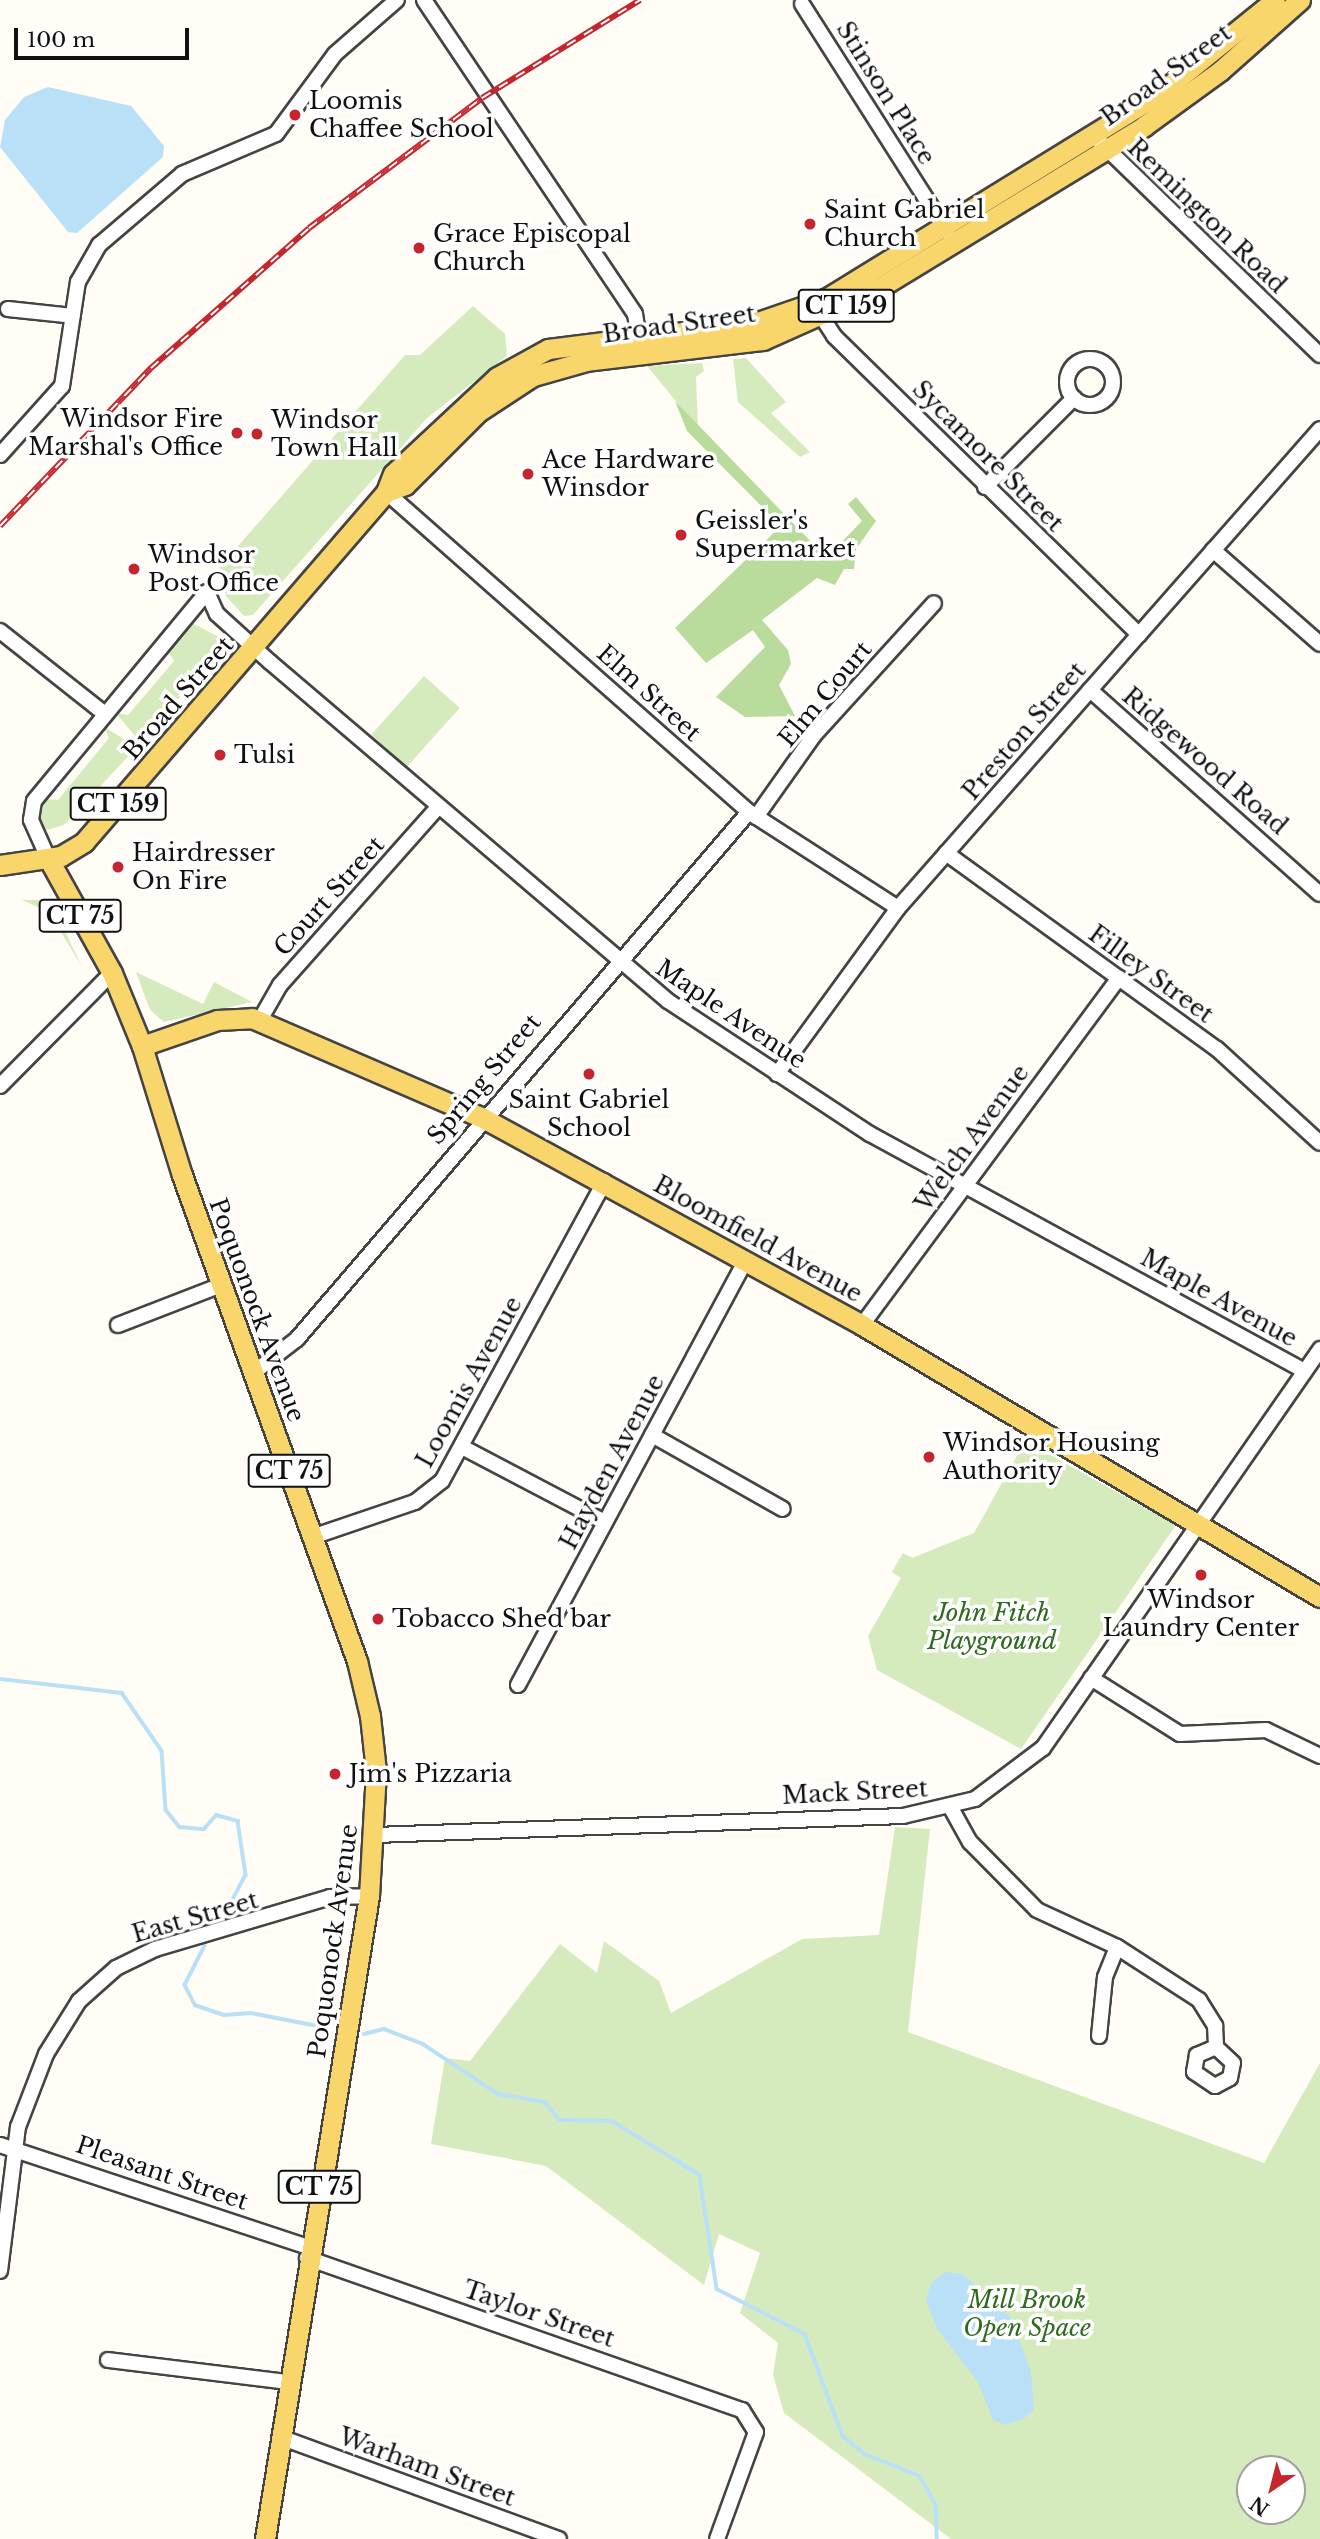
<!DOCTYPE html>
<style>
body{margin:0}
#map{position:relative;width:1320px;height:2539px;overflow:hidden;background:#fffdf5;font-family:"Libre Baskerville",serif}
div>[style]{position:absolute}
[style*='--x']{left:calc(var(--x)*1px);top:calc(var(--y)*1px);width:calc(var(--w)*1px);rotate:calc(var(--a)*1deg)}
.green>*{inset:0;background:#d5ebbd;transform-origin:0 0}
.forest>*{inset:0;background:#b9dc9c}
.water>*{inset:0;background:#b9e0f7}
.stream>*{height:3.5px;margin:-1.75px;padding:0 1.75px;transform-origin:1.75px;border-radius:1.75px;background:#b9e0f7}
.roads{filter:drop-shadow(2px 0 #444) drop-shadow(-2px 0 #444) drop-shadow(0 2px #444) drop-shadow(0 -2px #444)}
.minor>*{height:14px;margin:-7px;padding:0 7px;transform-origin:7px;border-radius:7px;background:#fff}
.minor>.ring{margin:-7px;padding:0;box-sizing:content-box;background:none;border:14px solid #fff;border-radius:50%}
.major>*{height:19px;margin:-9.5px;padding:0 9.5px;transform-origin:9.5px;border-radius:9.5px;background:#f9d66b}
.rail>*{height:6px;margin-top:-3px;transform-origin:0;background:repeating-linear-gradient(90deg,#fff 0 10px,#c4262e 0 20px);box-sizing:border-box;border-block:2px solid #c4262e}
.dots>*{width:19px;height:19px;translate:-50% -50%;box-sizing:border-box;border:4px solid #fff;border-radius:50%}
span{translate:-50% -50%;white-space:nowrap;text-align:center;line-height:1.15;-webkit-text-stroke:7px #fff;paint-order:stroke}
.shield-label span{padding:2px 5px;background:#fff;border:2px solid;border-radius:5px;-webkit-text-stroke-width:0}
.shield-label{font-size:23px;color:#111;font-weight:700}
.street-label{font-size:24px;color:#111}
.poi-label{font-size:24px;color:#111}
.left{translate:0 -50%;text-align:left}
.right{translate:-100% -50%;text-align:right}
.park-label{font-size:24px;color:#2f6b1f;font-style:italic}
.north{position:absolute;left:1236px;top:2455px;width:70px;height:70px;box-sizing:border-box;background:#fff;border:2px solid #a0a0a0;border-radius:50%;rotate:215deg;font-size:19px;font-weight:700;line-height:28px;text-align:center;color:#111}
.north::after{content:'';display:block;margin:auto;width:24px;height:32px;background:#c4262e;clip-path:polygon(50% 0,100% 100%,50% 72%,0 100%)}
.scale{position:absolute;left:14px;top:28px;width:175px;height:32px;box-sizing:border-box;border:4px solid #111;border-top:0;padding-left:9px;font-size:21px;line-height:24px;white-space:nowrap;color:#111;-webkit-text-stroke:5px #fff;paint-order:stroke}
</style>
<div id="map">
<div class="green">
<div style="clip-path:polygon(473px 306px,505px 334px,507px 356px,427px 418px,253px 615px,244px 616px,226px 596px,218px 569px,405px 355px,420px 355px)"></div>
<div style="clip-path:polygon(746px 358px,786px 402px,771px 413px,810px 452px,800px 457px,738px 402px,733px 359px)"></div>
<div style="clip-path:polygon(702px 363px,704px 371px,696px 377px,698px 428px,647px 366px)"></div>
<div style="clip-path:polygon(192px 623px,219px 637px,222px 652px,139px 741px,116px 713px,128px 715px,174px 661px,168px 651px)"></div>
<div style="left:424px;top:676px;width:48px;height:79px;rotate:42deg"></div>
<div style="clip-path:polygon(104px 727px,137px 747px,64px 825px,47px 830px,39px 816px,44px 799px,58px 800px,109px 738px)"></div>
<div style="clip-path:polygon(22px 900px,50px 900px,82px 967px,49px 912px)"></div>
<div style="clip-path:polygon(136px 972px,203px 1004px,214px 982px,252px 1002px,164px 1022px,150px 1010px)"></div>
<div style="clip-path:polygon(1025px 1441px,1176px 1525px,1021px 1749px,877px 1670px,868px 1636px,901px 1578px,892px 1572px,903px 1553px,912px 1558px,974px 1533px)"></div>
<div style="clip-path:polygon(evenodd,895px 1827px,930px 1829px,908px 2032px,1264px 2163px,1320px 2063px,1320px 2539px,951px 2539px,784px 2413px,773px 2375px,778px 2343px,740px 2313px,760px 2253px,719px 2234px,704px 2285px,546px 2166px,431px 2144px,445px 2058px,470px 2061px,560px 1944px,597px 1973px,604px 1941px,659px 1981px,671px 2013px,802px 1939px,879px 1935px,895px 1827px,1250px 2469px,1292px 2469px,1292px 2511px,1250px 2511px,1250px 2469px)"></div>
</div>
<div class="forest">
<div style="clip-path:polygon(675px 401px,821px 552px,831px 553px,862px 521px,848px 504px,856px 497px,876px 521px,856px 549px,854px 569px,844px 569px,835px 585px,817px 578px,762px 620px,788px 650px,791px 664px,779px 685px,795px 716px,745px 717px,716px 697px,765px 647px,753px 630px,706px 663px,675px 628px,781px 526px,687px 431px)"></div>
</div>
<div class="water">
<div style="clip-path:polygon(48px 87px,131px 106px,164px 146px,163px 157px,77px 233px,68px 232px,0 147px,5px 120px,24px 97px)"></div>
<div style="clip-path:polygon(945px 2272px,963px 2274px,1011px 2318px,1031px 2371px,1034px 2410px,1023px 2419px,1005px 2425px,993px 2420px,978px 2382px,937px 2329px,926px 2299px,931px 2283px)"></div>
</div>
<div class="stream">
<div style="--x:0;--y:1679;--w:123;--a:6.5"></div>
<div style="--x:122;--y:1693;--w:70;--a:55.4"></div>
<div style="--x:162;--y:1751;--w:59;--a:86.1"></div>
<div style="--x:166;--y:1810;--w:22;--a:51"></div>
<div style="--x:180;--y:1827;--w:24;--a:5"></div>
<div style="--x:204;--y:1829;--w:18;--a:-49"></div>
<div style="--x:216;--y:1815;--w:23;--a:15"></div>
<div style="--x:238;--y:1821;--w:55;--a:81.6"></div>
<div style="--x:246;--y:1875;--w:41;--a:117.8"></div>
<div style="--x:227;--y:1911;--w:27;--a:144"></div>
<div style="--x:205;--y:1946;--w:44;--a:117.1"></div>
<div style="--x:185;--y:1985;--w:22;--a:63"></div>
<div style="--x:195;--y:2005;--w:31;--a:19"></div>
<div style="--x:224;--y:2015;--w:27;--a:-4"></div>
<div style="--x:251;--y:2013;--w:78;--a:11"></div>
<div style="--x:364;--y:2034;--w:21;--a:-14"></div>
<div style="--x:384;--y:2029;--w:42;--a:21"></div>
<div style="--x:423;--y:2044;--w:90;--a:33.7"></div>
<div style="--x:498;--y:2094;--w:48;--a:9.7"></div>
<div style="--x:545;--y:2102;--w:23;--a:50"></div>
<div style="--x:560;--y:2120;--w:52;--a:1.1"></div>
<div style="--x:612;--y:2121;--w:103;--a:31.5"></div>
<div style="--x:700;--y:2175;--w:115;--a:81.5"></div>
<div style="--x:717;--y:2289;--w:99;--a:27.1"></div>
<div style="--x:805;--y:2334;--w:109;--a:69.6"></div>
<div style="--x:843;--y:2436;--w:28;--a:39"></div>
<div style="--x:865;--y:2454;--w:59;--a:21.8"></div>
<div style="--x:920;--y:2476;--w:33;--a:61"></div>
<div style="--x:936;--y:2505;--w:34;--a:88"></div>
</div>
<div class="roads">
<div class="minor">
<div style="--x:424;--y:0;--w:378;--a:56.1"></div>
<div style="--x:635;--y:314;--w:33;--a:81"></div>
<div style="--x:802;--y:4;--w:270;--a:57.5"></div>
<div style="--x:1100;--y:142;--w:306;--a:44.1"></div>
<div style="--x:816;--y:308;--w:33;--a:57"></div>
<div style="--x:834;--y:336;--w:427;--a:44.4"></div>
<div style="--x:8;--y:309;--w:65;--a:6.1"></div>
<div class="ring" style="left:1067px;top:359px;width:32px;height:32px"></div>
<div style="--x:0;--y:455;--w:93;--a:-48.1"></div>
<div style="--x:62;--y:386;--w:105;--a:-81.3"></div>
<div style="--x:78;--y:282;--w:43;--a:-60.4"></div>
<div style="--x:99;--y:245;--w:109;--a:-40.5"></div>
<div style="--x:182;--y:174;--w:102;--a:-23.1"></div>
<div style="--x:276;--y:134;--w:99;--a:-53.6"></div>
<div style="--x:335;--y:54;--w:82;--a:-41.1"></div>
<div style="--x:985;--y:487;--w:126;--a:-45"></div>
<div style="--x:386;--y:492;--w:484;--a:41.4"></div>
<div style="--x:749;--y:812;--w:177;--a:32.8"></div>
<div style="--x:1213;--y:550;--w:142;--a:41.3"></div>
<div style="--x:207;--y:592;--w:24;--a:66"></div>
<div style="--x:217;--y:614;--w:72;--a:42.2"></div>
<div style="--x:270;--y:662;--w:523;--a:40.42"></div>
<div style="--x:668;--y:1001;--w:242;--a:33.4"></div>
<div style="--x:870;--y:1134;--w:495;--a:28.6"></div>
<div style="--x:0;--y:631;--w:134;--a:38.3"></div>
<div style="--x:1090;--y:690;--w:307;--a:41.6"></div>
<div style="--x:756;--y:817;--w:100;--a:-54.7"></div>
<div style="--x:814;--y:735;--w:178;--a:-47.7"></div>
<div style="--x:946;--y:853;--w:334;--a:35.9"></div>
<div style="--x:1217;--y:1049;--w:139;--a:42.4"></div>
<div style="--x:48;--y:858;--w:42;--a:-114.1"></div>
<div style="--x:31;--y:820;--w:19;--a:-81"></div>
<div style="--x:34;--y:801;--w:271;--a:-50.4"></div>
<div style="--x:260;--y:1020;--w:40;--a:-60.3"></div>
<div style="--x:280;--y:985;--w:239;--a:-48.4"></div>
<div style="--x:777;--y:1074;--w:205;--a:-53.9"></div>
<div style="--x:898;--y:908;--w:638;--a:-48.62"></div>
<div style="--x:0;--y:1086;--w:159;--a:-45.3"></div>
<div style="--x:118;--y:1325;--w:110;--a:-21.2"></div>
<div style="--x:862;--y:1325;--w:432;--a:-53.5"></div>
<div style="--x:253;--y:1373;--w:56;--a:-37.7"></div>
<div style="--x:297;--y:1339;--w:694;--a:-49.38"></div>
<div style="--x:652;--y:1435;--w:150;--a:29.5"></div>
<div style="--x:462;--y:1447;--w:161;--a:27.7"></div>
<div style="--x:312;--y:1537;--w:109;--a:-18.8"></div>
<div style="--x:415;--y:1502;--w:34;--a:-38"></div>
<div style="--x:442;--y:1481;--w:341;--a:-61.5"></div>
<div style="--x:1091;--y:1678;--w:105;--a:32.2"></div>
<div style="--x:1180;--y:1734;--w:86;--a:-2.7"></div>
<div style="--x:1266;--y:1730;--w:60;--a:25.7"></div>
<div style="--x:518;--y:1685;--w:482;--a:-61.8"></div>
<div style="--x:951;--y:1808;--w:39;--a:61"></div>
<div style="--x:970;--y:1842;--w:95;--a:45.4"></div>
<div style="--x:1037;--y:1910;--w:88;--a:24.8"></div>
<div style="--x:1117;--y:1947;--w:98;--a:32.9"></div>
<div style="--x:1199;--y:2000;--w:31;--a:58"></div>
<div style="--x:1215;--y:2026;--w:21;--a:87"></div>
<div style="--x:1216;--y:2047;--w:21;--a:157"></div>
<div style="--x:1197;--y:2055;--w:17;--a:100"></div>
<div style="--x:1194;--y:2072;--w:25;--a:34"></div>
<div style="--x:1215;--y:2086;--w:17;--a:-28"></div>
<div style="--x:1230;--y:2078;--w:15;--a:-79"></div>
<div style="--x:1233;--y:2063;--w:23;--a:-137"></div>
<div style="--x:375;--y:1835;--w:528;--a:-2.06"></div>
<div style="--x:903;--y:1816;--w:74;--a:-13.3"></div>
<div style="--x:975;--y:1799;--w:85;--a:-36.9"></div>
<div style="--x:1043;--y:1748;--w:486;--a:-55.2"></div>
<div style="--x:1099;--y:2036;--w:59;--a:-84.2"></div>
<div style="--x:1105;--y:1977;--w:32;--a:-68"></div>
<div style="--x:0;--y:2145;--w:325;--a:18.3"></div>
<div style="--x:307;--y:2258;--w:461;--a:19.3"></div>
<div style="--x:742;--y:2410;--w:26;--a:58"></div>
<div style="--x:756;--y:2432;--w:114;--a:110"></div>
<div style="--x:0;--y:2271;--w:145;--a:-82.9"></div>
<div style="--x:18;--y:2127;--w:78;--a:-69"></div>
<div style="--x:46;--y:2054;--w:62;--a:-58.1"></div>
<div style="--x:79;--y:2001;--w:50;--a:-41.7"></div>
<div style="--x:116;--y:1968;--w:43;--a:-26"></div>
<div style="--x:155;--y:1949;--w:183;--a:-16.5"></div>
<div style="--x:330;--y:1897;--w:39;--a:-1"></div>
<div style="--x:108;--y:2360;--w:179;--a:7"></div>
<div style="--x:280;--y:2437;--w:297;--a:20.1"></div>
</div>
<div class="major">
<div style="--x:386;--y:492;--w:20;--a:-20"></div>
<div style="--x:405;--y:485;--w:103;--a:-45"></div>
<div style="--x:478;--y:412;--w:66;--a:-33.2"></div>
<div style="--x:533;--y:376;--w:55;--a:-15.8"></div>
<div style="--x:586;--y:361;--w:178;--a:-6.8"></div>
<div style="--x:763;--y:340;--w:127;--a:-24.1"></div>
<div style="--x:879;--y:288;--w:311;--a:-31.4"></div>
<div style="--x:1144;--y:126;--w:94;--a:-35.9"></div>
<div style="--x:1220;--y:71;--w:107;--a:-41.6"></div>
<div style="--x:48;--y:858;--w:132;--a:60.9"></div>
<div style="--x:112;--y:973;--w:79;--a:67.7"></div>
<div style="--x:142;--y:1046;--w:135;--a:72.8"></div>
<div style="--x:182;--y:1175;--w:517;--a:70.2"></div>
<div style="--x:357;--y:1661;--w:57;--a:76.7"></div>
<div style="--x:370;--y:1716;--w:55;--a:83.8"></div>
<div style="--x:376;--y:1771;--w:125;--a:93.2"></div>
<div style="--x:369;--y:1896;--w:651;--a:99.19"></div>
<div style="--x:0;--y:865;--w:62;--a:-8.4"></div>
<div style="--x:61;--y:856;--w:27;--a:-31"></div>
<div style="--x:84;--y:842;--w:462;--a:-49.2"></div>
<div style="--x:386;--y:492;--w:19;--a:-69"></div>
<div style="--x:393;--y:474;--w:142;--a:-43"></div>
<div style="--x:497;--y:377;--w:58;--a:-28.8"></div>
<div style="--x:548;--y:349;--w:209;--a:-7.2"></div>
<div style="--x:755;--y:323;--w:76;--a:-19.1"></div>
<div style="--x:827;--y:298;--w:390;--a:-31.6"></div>
<div style="--x:1159;--y:94;--w:149;--a:-39"></div>
<div style="--x:142;--y:1046;--w:79;--a:-19.1"></div>
<div style="--x:217;--y:1020;--w:35;--a:-3"></div>
<div style="--x:252;--y:1018;--w:249;--a:23.4"></div>
<div style="--x:481;--y:1117;--w:434;--a:28.6"></div>
<div style="--x:862;--y:1325;--w:533;--a:30.71"></div>
</div>
</div>
<div class="rail">
<div style="--x:0;--y:526;--w:219;--a:-46.3"></div>
<div style="--x:151;--y:368;--w:211;--a:-41.5"></div>
<div style="--x:309;--y:228;--w:216;--a:-36.9"></div>
<div style="--x:482;--y:98;--w:186;--a:-31.8"></div>
</div>
<div class="dots">
<div style="left:295px;top:115px;background:#c4262e"></div>
<div style="left:810px;top:224px;background:#c4262e"></div>
<div style="left:419px;top:248px;background:#c4262e"></div>
<div style="left:237px;top:433px;background:#c4262e"></div>
<div style="left:257px;top:434px;background:#c4262e"></div>
<div style="left:528px;top:474px;background:#c4262e"></div>
<div style="left:681px;top:535px;background:#c4262e"></div>
<div style="left:134px;top:569px;background:#c4262e"></div>
<div style="left:220px;top:755px;background:#c4262e"></div>
<div style="left:118px;top:867px;background:#c4262e"></div>
<div style="left:589px;top:1074px;background:#c4262e"></div>
<div style="left:929px;top:1457px;background:#c4262e"></div>
<div style="left:1201px;top:1575px;background:#c4262e"></div>
<div style="left:378px;top:1619px;background:#c4262e"></div>
<div style="left:335px;top:1774px;background:#c4262e"></div>
</div>
<div class="shield-label">
<span style="left:846px;top:306px">CT 159</span>
<span style="left:118px;top:804px">CT 159</span>
<span style="left:80px;top:916px">CT 75</span>
<span style="left:289px;top:1471px">CT 75</span>
<span style="left:319px;top:2187px">CT 75</span>
</div>
<div class="street-label">
<span style="left:1166px;top:75px;rotate:-36deg">Broad Street</span>
<span style="left:886px;top:93px;rotate:58deg">Stinson Place</span>
<span style="left:1207px;top:216px;rotate:44deg">Remington Road</span>
<span style="left:679px;top:324px;rotate:-8deg">Broad Street</span>
<span style="left:988px;top:456px;rotate:45deg">Sycamore Street</span>
<span style="left:649px;top:693px;rotate:42deg">Elm Street</span>
<span style="left:825px;top:694px;rotate:-50deg">Elm Court</span>
<span style="left:178px;top:698px;rotate:-49deg">Broad Street</span>
<span style="left:1024px;top:731px;rotate:-49deg">Preston Street</span>
<span style="left:1205px;top:761px;rotate:41deg">Ridgewood Road</span>
<span style="left:329px;top:896px;rotate:-48deg">Court Street</span>
<span style="left:1151px;top:974px;rotate:36deg">Filley Street</span>
<span style="left:731px;top:1014px;rotate:34deg">Maple Avenue</span>
<span style="left:484px;top:1079px;rotate:-50deg">Spring Street</span>
<span style="left:972px;top:1138px;rotate:-54deg">Welch Avenue</span>
<span style="left:758px;top:1239px;rotate:29deg">Bloomfield Avenue</span>
<span style="left:1219px;top:1298px;rotate:29deg">Maple Avenue</span>
<span style="left:257px;top:1310px;rotate:70deg">Poquonock Avenue</span>
<span style="left:469px;top:1382px;rotate:-61deg">Loomis Avenue</span>
<span style="left:612px;top:1462px;rotate:-62deg">Hayden Avenue</span>
<span style="left:855px;top:1792px;rotate:-3deg">Mack Street</span>
<span style="left:195px;top:1917px;rotate:-16deg">East Street</span>
<span style="left:333px;top:1941px;rotate:-82deg">Poquonock Avenue</span>
<span style="left:162px;top:2173px;rotate:19deg">Pleasant Street</span>
<span style="left:539px;top:2314px;rotate:19deg">Taylor Street</span>
<span style="left:427px;top:2467px;rotate:20deg">Warham Street</span>
</div>
<div class="poi-label">
<span class="left" style="left:309px;top:115px">Loomis<br>Chaffee School</span>
<span class="left" style="left:824px;top:224px">Saint Gabriel<br>Church</span>
<span class="left" style="left:433px;top:248px">Grace Episcopal<br>Church</span>
<span class="right" style="left:223px;top:433px">Windsor Fire<br>Marshal's Office</span>
<span class="left" style="left:271px;top:434px">Windsor<br>Town Hall</span>
<span class="left" style="left:542px;top:474px">Ace Hardware<br>Winsdor</span>
<span class="left" style="left:695px;top:535px">Geissler's<br>Supermarket</span>
<span class="left" style="left:148px;top:569px">Windsor<br>Post Office</span>
<span class="left" style="left:234px;top:755px">Tulsi</span>
<span class="left" style="left:132px;top:867px">Hairdresser<br>On Fire</span>
<span style="left:589px;top:1114px">Saint Gabriel<br>School</span>
<span class="left" style="left:943px;top:1457px">Windsor Housing<br>Authority</span>
<span style="left:1201px;top:1614px">Windsor<br>Laundry Center</span>
<span class="left" style="left:392px;top:1619px">Tobacco Shed bar</span>
<span class="left" style="left:349px;top:1774px">Jim's Pizzaria</span>
</div>
<div class="park-label">
<span style="left:992px;top:1627px">John Fitch<br>Playground</span>
<span style="left:1027px;top:2314px">Mill Brook<br>Open Space</span>
</div>
<div class="north">N</div>
<div class="scale">100 m</div>
</div>
